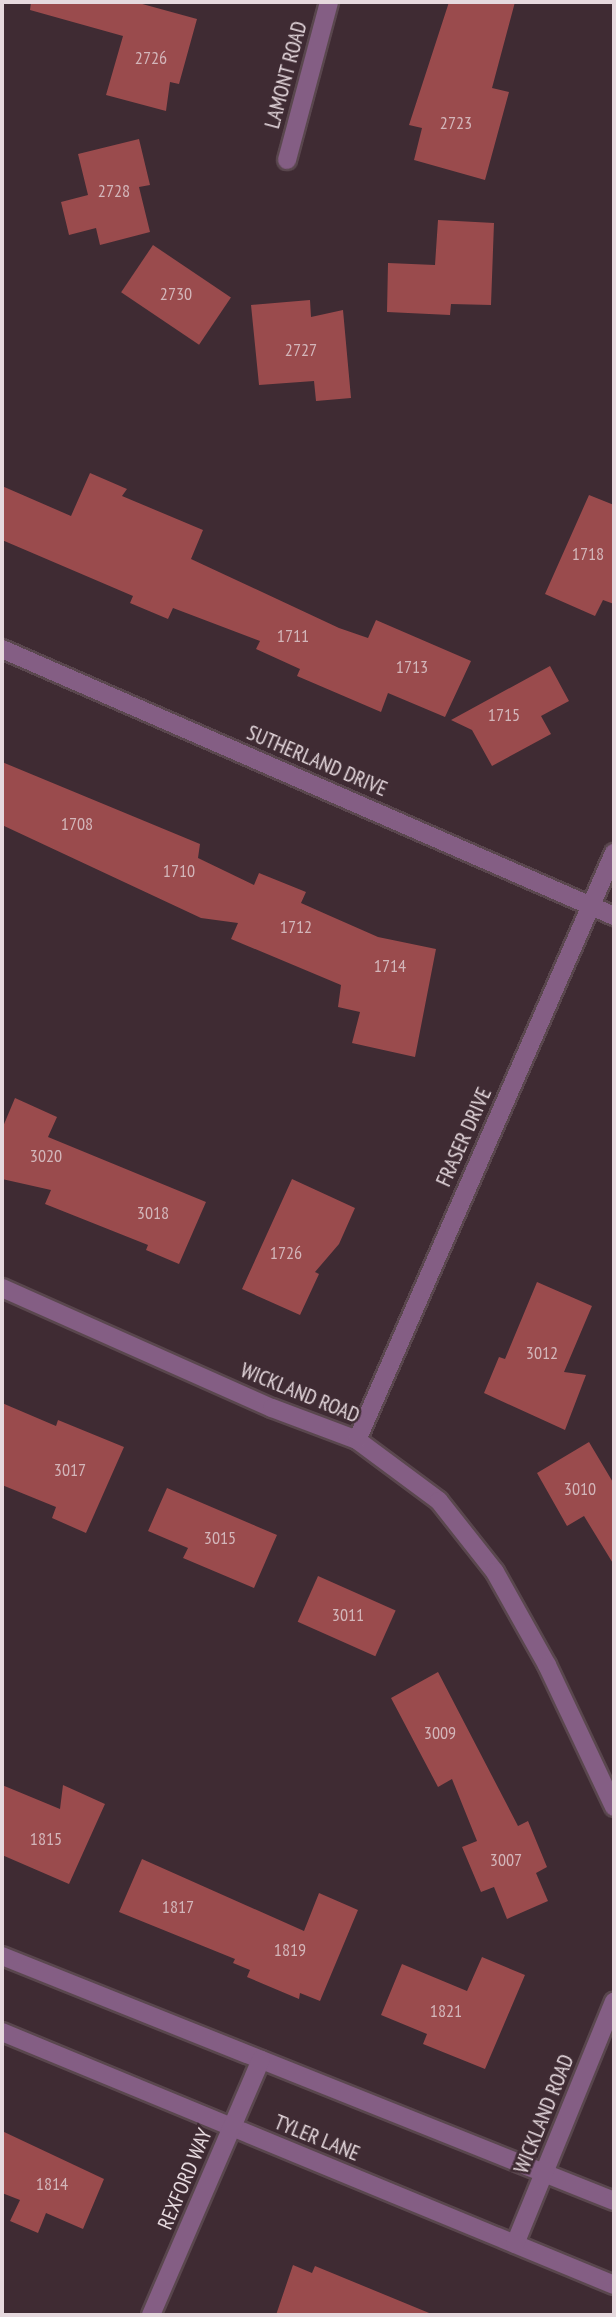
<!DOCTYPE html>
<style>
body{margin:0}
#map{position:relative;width:616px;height:2317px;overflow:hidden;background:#3f2b33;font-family:"PT Sans Narrow",sans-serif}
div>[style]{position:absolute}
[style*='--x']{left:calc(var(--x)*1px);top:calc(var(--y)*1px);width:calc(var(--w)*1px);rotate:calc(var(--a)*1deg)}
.building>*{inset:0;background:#9a4b4d;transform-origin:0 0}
.roads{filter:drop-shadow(2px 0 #5a474e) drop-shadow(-2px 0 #5a474e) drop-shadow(0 2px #5a474e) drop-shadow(0 -2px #5a474e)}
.street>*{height:18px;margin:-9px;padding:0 9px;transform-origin:9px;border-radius:9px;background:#845e84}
span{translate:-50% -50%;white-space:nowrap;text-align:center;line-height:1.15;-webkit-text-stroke:5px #3f2b33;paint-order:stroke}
.number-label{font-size:18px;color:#d3b6ba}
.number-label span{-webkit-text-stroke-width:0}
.street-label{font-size:21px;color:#e6d9de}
.frame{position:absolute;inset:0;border:4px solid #e6d9de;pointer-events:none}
</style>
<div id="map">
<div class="building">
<div style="clip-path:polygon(31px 2px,135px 2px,197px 19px,179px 84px,170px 82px,166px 111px,106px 95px,123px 36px,30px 10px)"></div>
<div style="clip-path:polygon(449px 2px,515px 2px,492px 88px,509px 92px,485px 180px,414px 160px,422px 128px,409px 125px)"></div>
<div style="clip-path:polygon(139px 139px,150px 185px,139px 187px,150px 232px,100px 245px,96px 228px,69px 235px,61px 202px,88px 195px,78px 154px)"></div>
<div style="clip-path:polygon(438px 220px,494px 223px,491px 305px,451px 304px,450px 315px,387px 312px,388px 263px,435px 265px)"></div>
<div style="left:153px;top:245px;width:94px;height:57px;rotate:34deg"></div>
<div style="clip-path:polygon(310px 300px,311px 317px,343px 310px,351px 398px,316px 401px,314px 381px,259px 385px,251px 305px)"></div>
<div style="clip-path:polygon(90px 473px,127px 489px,122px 496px,203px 530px,191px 559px,339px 628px,368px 638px,376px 620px,471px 661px,445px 717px,388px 693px,381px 712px,297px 676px,300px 669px,256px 649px,260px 641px,173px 608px,168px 619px,130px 603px,133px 596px,2px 540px,2px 486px,71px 516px)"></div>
<div style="clip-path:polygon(589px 495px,614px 505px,614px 604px,603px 600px,595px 616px,545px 594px)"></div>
<div style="clip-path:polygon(550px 666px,569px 701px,541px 716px,551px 734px,492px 766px,472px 730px,451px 720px)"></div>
<div style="clip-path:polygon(2px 762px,200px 844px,198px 858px,254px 885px,259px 873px,306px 892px,301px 903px,328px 915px,378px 937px,436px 949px,415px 1057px,352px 1043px,360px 1012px,338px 1007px,341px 985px,231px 939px,238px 923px,201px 918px,2px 825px)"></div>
<div style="clip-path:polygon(15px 1098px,57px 1117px,48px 1137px,206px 1202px,179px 1264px,146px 1250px,148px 1245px,45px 1204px,51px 1190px,2px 1179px,2px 1129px)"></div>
<div style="clip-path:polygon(292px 1179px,355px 1208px,339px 1244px,315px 1272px,319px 1274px,300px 1315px,242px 1289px)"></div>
<div style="clip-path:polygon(537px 1282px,592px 1306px,564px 1372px,586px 1375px,565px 1430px,484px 1393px,499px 1357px,505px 1359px)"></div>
<div style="clip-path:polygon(2px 1403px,56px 1426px,58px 1420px,124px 1447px,86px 1533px,52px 1518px,56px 1507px,2px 1485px)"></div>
<div style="clip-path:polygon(589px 1442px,614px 1484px,614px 1565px,584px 1516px,567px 1526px,537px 1473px)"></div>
<div style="clip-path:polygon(167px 1488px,277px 1535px,254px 1588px,183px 1558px,188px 1548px,148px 1531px)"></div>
<div style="left:318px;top:1576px;width:85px;height:50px;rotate:24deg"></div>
<div style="clip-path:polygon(438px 1672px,518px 1826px,528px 1821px,547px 1867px,536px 1873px,548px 1901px,507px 1919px,494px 1887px,481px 1892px,462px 1847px,477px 1841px,452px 1779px,438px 1787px,391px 1698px)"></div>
<div style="clip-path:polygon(2px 1785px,60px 1809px,63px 1785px,105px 1804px,69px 1884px,2px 1855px)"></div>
<div style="clip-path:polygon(142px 1859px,304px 1931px,319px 1893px,358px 1910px,320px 2001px,300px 1993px,299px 1999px,261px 1983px,247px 1977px,250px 1970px,233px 1963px,235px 1959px,119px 1912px)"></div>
<div style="clip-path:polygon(482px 1957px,525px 1975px,485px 2069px,423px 2044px,427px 2034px,381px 2015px,402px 1964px,467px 1991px)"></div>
<div style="clip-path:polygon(2px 2131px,104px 2179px,83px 2229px,46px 2213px,38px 2233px,10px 2221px,20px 2200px,2px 2193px)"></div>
<div style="clip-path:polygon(293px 2265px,312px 2273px,315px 2266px,434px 2315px,276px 2315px)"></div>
</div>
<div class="roads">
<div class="street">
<div style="--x:287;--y:160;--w:163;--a:-75.1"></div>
<div style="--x:2;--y:649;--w:668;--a:23.57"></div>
<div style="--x:2;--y:1288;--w:295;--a:24"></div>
<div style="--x:272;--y:1408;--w:91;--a:20.6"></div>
<div style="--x:357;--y:1440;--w:102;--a:36.6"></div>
<div style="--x:439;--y:1501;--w:90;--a:51.7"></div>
<div style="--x:495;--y:1572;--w:107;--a:60.8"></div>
<div style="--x:547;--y:1665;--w:157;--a:64.7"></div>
<div style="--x:357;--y:1440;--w:641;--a:-66.36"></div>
<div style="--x:2;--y:1956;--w:659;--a:21.82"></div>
<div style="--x:2;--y:2032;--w:662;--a:22.46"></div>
<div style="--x:515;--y:2244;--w:262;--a:-67.8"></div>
<div style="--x:151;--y:2315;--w:278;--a:-66.7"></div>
</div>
</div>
<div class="number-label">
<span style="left:151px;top:58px">2726</span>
<span style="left:456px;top:123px">2723</span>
<span style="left:114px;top:191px">2728</span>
<span style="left:176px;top:294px">2730</span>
<span style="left:301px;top:350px">2727</span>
<span style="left:588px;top:554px">1718</span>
<span style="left:293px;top:636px">1711</span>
<span style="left:412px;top:667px">1713</span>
<span style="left:504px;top:715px">1715</span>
<span style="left:77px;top:824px">1708</span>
<span style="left:179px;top:871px">1710</span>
<span style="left:296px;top:927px">1712</span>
<span style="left:390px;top:966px">1714</span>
<span style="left:46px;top:1156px">3020</span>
<span style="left:153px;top:1213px">3018</span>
<span style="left:286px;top:1253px">1726</span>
<span style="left:542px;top:1353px">3012</span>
<span style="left:70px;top:1470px">3017</span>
<span style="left:580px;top:1489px">3010</span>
<span style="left:220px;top:1538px">3015</span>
<span style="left:348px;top:1615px">3011</span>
<span style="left:440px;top:1733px">3009</span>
<span style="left:46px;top:1839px">1815</span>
<span style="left:506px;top:1860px">3007</span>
<span style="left:178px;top:1907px">1817</span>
<span style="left:290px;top:1950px">1819</span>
<span style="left:446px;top:2011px">1821</span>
<span style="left:52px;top:2184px">1814</span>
</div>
<div class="street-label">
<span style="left:286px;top:75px;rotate:-75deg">LAMONT ROAD</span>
<span style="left:317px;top:761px;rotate:23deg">SUTHERLAND DRIVE</span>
<span style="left:464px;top:1137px;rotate:-66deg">FRASER DRIVE</span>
<span style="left:300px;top:1393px;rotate:22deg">WICKLAND ROAD</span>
<span style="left:544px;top:2114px;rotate:-68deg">WICKLAND ROAD</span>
<span style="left:317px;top:2138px;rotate:22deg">TYLER LANE</span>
<span style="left:185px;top:2179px;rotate:-67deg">REXFORD WAY</span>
</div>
<div class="frame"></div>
</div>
